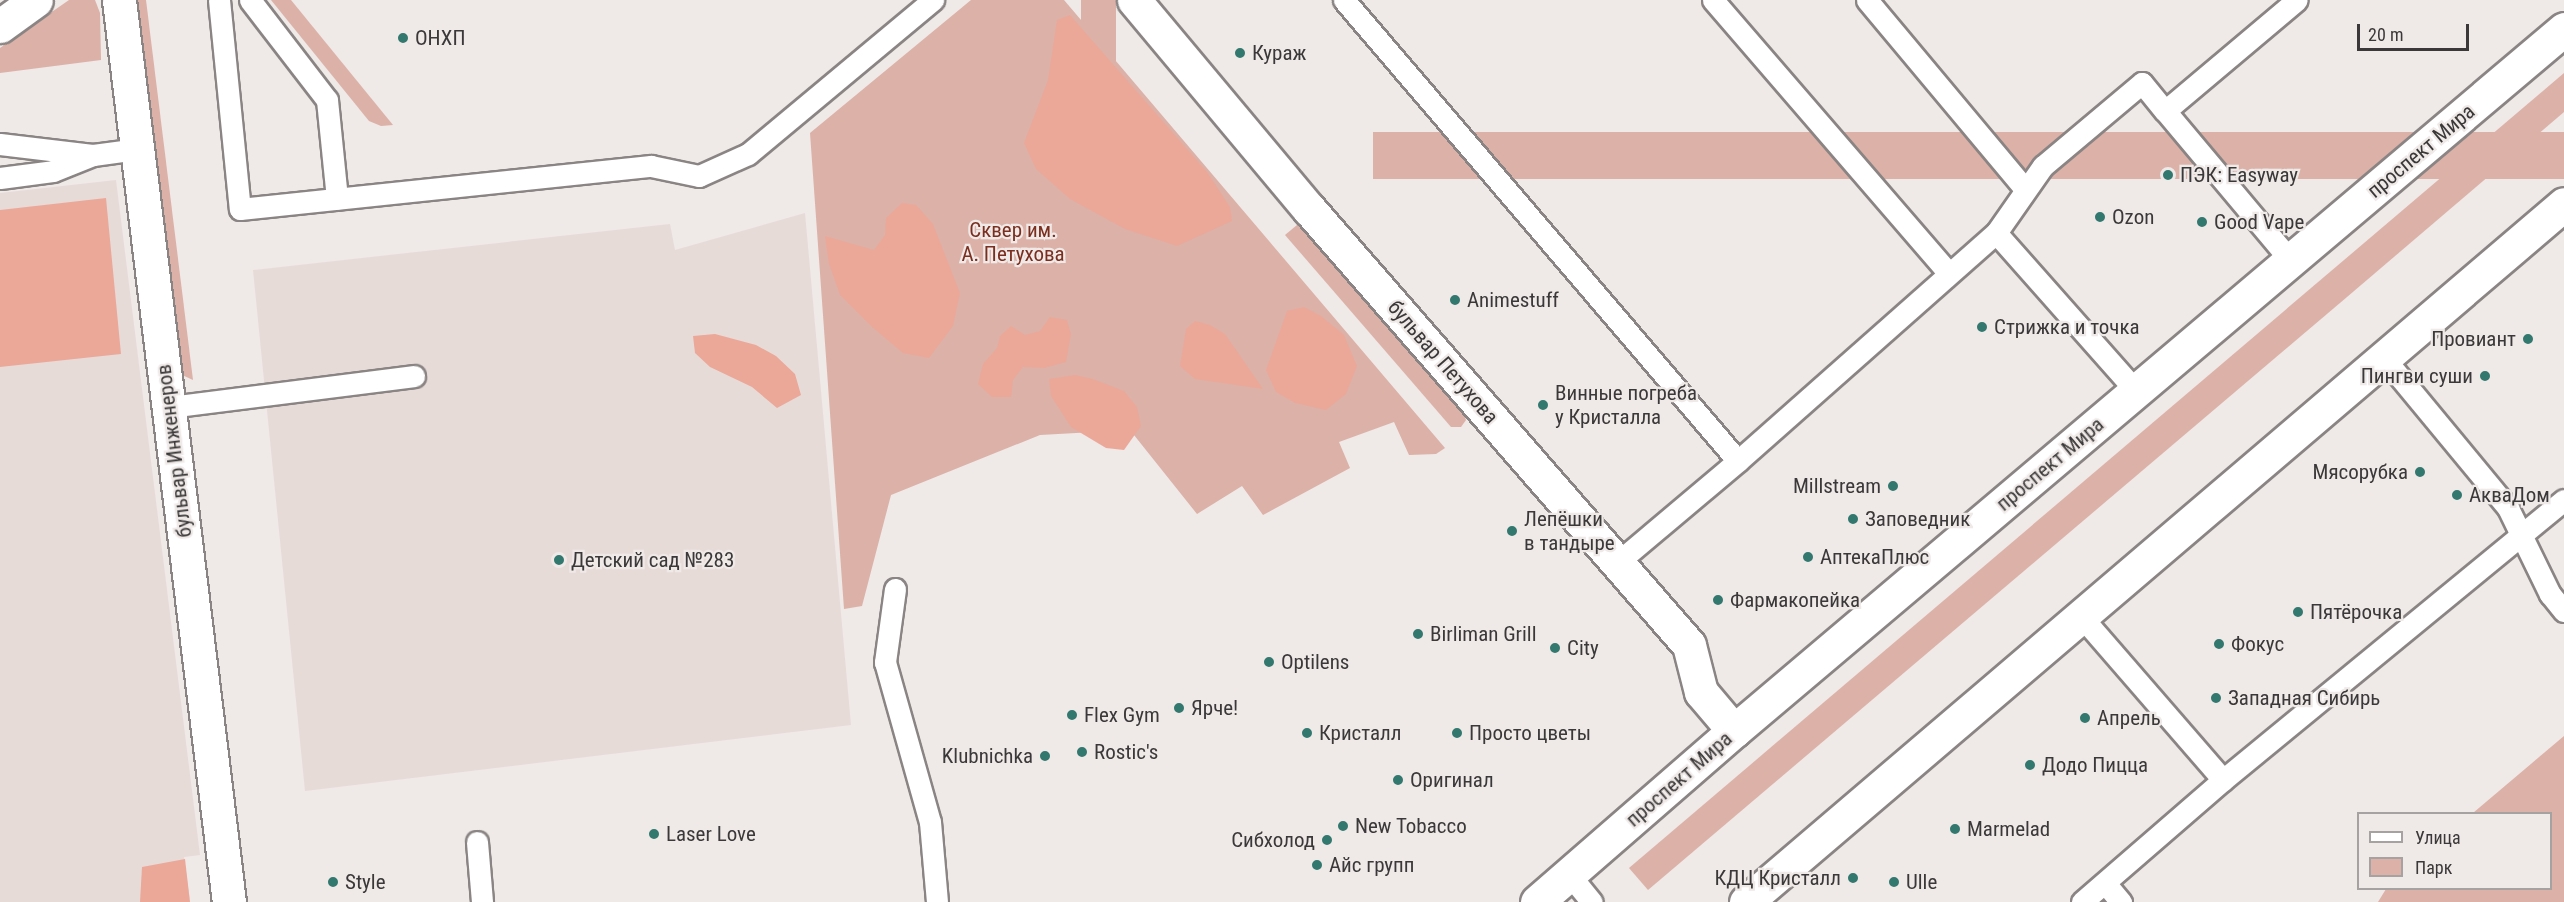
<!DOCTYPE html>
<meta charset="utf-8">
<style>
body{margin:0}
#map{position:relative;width:2564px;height:902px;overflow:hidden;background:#efe9e8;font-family:"Roboto Condensed",sans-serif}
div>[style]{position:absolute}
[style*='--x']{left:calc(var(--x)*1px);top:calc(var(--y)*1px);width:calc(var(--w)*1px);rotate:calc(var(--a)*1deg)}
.built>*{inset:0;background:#e7dbd8}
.green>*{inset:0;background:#dcb1a7;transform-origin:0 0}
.forest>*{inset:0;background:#eba899}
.roads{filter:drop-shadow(2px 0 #8a8584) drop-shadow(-2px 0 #8a8584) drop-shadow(0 2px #8a8584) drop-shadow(0 -2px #8a8584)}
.service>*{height:21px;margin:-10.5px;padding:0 10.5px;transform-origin:10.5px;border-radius:10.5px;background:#fff}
.minor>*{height:33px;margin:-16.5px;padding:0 16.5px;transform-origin:16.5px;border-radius:16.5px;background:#fff}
.secondary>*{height:33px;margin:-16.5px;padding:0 16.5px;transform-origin:16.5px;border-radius:16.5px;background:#fff}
.dots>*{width:16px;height:16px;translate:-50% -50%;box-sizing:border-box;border:3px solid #efe9e8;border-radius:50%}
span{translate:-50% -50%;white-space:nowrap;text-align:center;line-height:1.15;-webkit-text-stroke:4.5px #efe9e8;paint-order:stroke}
.poi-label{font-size:21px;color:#3a3838}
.left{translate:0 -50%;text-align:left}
.right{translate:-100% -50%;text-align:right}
.street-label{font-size:21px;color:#3a3838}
.park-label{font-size:21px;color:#7c2e1e}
.legend{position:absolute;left:2357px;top:812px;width:195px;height:78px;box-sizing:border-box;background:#efe9e8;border:2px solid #a7a2a2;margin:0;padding:8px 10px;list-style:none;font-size:18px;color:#3a3838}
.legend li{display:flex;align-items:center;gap:12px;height:30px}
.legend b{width:30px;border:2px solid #a7a2a2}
.scale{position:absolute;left:2357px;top:24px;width:112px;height:27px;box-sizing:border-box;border:3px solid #3a3838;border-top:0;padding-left:8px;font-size:18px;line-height:21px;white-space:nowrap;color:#3a3838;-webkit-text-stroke:4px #efe9e8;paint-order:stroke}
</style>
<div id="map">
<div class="built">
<div style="clip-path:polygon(116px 180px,200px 855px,184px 857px,190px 902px,0 902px,0 193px)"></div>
<div style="clip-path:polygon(805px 213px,851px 725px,305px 791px,253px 270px,670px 224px,675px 250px)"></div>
</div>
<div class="green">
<div style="clip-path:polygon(69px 0,95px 0,100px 13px,101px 60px,0 73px,0 48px)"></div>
<div style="clip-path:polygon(136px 0,146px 0,193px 380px,180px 374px)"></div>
<div style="clip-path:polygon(271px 0,291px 0,393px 125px,381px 126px,369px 121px)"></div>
<div style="clip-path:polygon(971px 0,1064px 0,1445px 448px,1436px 454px,1409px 455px,1394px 422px,1339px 442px,1350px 468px,1263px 515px,1242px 486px,1197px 514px,1130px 430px,1040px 435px,891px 495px,862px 606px,844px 609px,810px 133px)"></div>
<div style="left:1081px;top:0;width:35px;height:302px"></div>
<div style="clip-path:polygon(2564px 73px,2564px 112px,2347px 297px,1648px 890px,1629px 868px)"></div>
<div style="left:2564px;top:132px;width:47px;height:1191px;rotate:90deg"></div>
<div style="clip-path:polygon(1303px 220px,1462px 410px,1466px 420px,1461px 427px,1451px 427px,1285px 235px)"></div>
<div style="clip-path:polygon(2564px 736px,2564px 902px,2378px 902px,2386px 889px,2550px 888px,2550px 814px,2473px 813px)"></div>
</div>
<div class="forest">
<div style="clip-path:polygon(1070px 15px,1207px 172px,1230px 207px,1232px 221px,1177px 246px,1125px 229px,1070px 199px,1036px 169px,1024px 143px,1048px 80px,1057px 20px)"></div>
<div style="clip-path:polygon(106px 198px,121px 354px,0 367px,0 210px)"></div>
<div style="clip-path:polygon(902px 203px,916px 205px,933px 224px,960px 293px,953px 326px,929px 358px,903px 353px,871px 326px,840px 295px,829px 264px,825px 236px,874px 250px,885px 235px,886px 218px)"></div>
<div style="clip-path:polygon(1304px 307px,1321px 316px,1344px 335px,1357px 366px,1346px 394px,1326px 410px,1295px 403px,1276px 392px,1266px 370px,1287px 311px)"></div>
<div style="clip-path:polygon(1050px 317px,1067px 320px,1071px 334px,1066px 362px,1044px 368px,1023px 367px,1013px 380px,1011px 397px,992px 397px,978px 384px,983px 364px,997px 348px,1000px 336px,1011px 326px,1025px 335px,1040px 331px)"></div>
<div style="clip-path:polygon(1195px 321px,1210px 325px,1225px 334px,1263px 389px,1195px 379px,1180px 366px,1186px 329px)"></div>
<div style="clip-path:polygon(715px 334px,756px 345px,776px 356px,795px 374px,801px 395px,777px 408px,752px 387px,710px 367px,695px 353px,693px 336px)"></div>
<div style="clip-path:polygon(1075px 375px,1093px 379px,1124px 391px,1137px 407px,1141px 426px,1124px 450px,1106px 448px,1071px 427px,1051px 396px,1049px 379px)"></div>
<div style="clip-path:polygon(185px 859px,190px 902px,140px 902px,142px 867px)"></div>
</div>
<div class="roads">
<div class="service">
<div style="--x:219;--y:0;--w:210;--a:84.3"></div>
<div style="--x:240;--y:209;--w:413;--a:-6"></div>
<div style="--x:651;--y:166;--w:49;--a:11.8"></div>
<div style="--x:699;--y:176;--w:54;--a:-24.2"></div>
<div style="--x:748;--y:154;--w:241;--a:-39.8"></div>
<div style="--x:250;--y:0;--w:126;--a:52.4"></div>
<div style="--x:327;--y:100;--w:99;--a:84.2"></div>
<div style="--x:1344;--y:0;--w:606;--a:49.48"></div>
<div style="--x:1713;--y:0;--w:361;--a:49.2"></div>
<div style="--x:1867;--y:0;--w:246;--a:50.1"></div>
<div style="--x:0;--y:144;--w:93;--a:6.8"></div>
<div style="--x:0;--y:178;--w:53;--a:-7.5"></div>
<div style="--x:53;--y:171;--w:43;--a:-21.8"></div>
<div style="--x:93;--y:155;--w:44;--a:-7.8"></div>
<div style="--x:2291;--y:261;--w:196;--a:-130"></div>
<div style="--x:2165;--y:111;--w:172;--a:-40.1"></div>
<div style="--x:2384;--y:358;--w:195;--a:50.4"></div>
<div style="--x:2508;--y:508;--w:96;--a:64"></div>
<div style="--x:2550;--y:594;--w:22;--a:51"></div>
<div style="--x:2136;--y:391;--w:211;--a:-131.5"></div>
<div style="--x:1996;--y:233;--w:82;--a:-55"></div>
<div style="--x:2043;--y:166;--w:129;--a:-40"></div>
<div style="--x:2142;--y:83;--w:36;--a:51"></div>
<div style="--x:169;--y:407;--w:247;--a:-7.2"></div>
<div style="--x:1618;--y:562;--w:157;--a:-40.1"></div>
<div style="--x:1738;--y:461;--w:344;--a:-41.5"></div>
<div style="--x:895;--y:589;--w:74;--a:97.8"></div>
<div style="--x:885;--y:662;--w:166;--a:74.3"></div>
<div style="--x:930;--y:822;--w:80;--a:85"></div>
<div style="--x:2081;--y:616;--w:217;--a:49.1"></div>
<div style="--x:477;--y:842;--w:60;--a:85.2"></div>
<div style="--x:1569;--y:874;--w:36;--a:51"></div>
<div style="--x:2105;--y:883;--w:25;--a:50"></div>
<div style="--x:2082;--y:902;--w:186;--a:-40.9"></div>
<div style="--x:2223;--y:780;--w:441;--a:-39.4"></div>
</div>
<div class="minor">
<div style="--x:119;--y:0;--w:909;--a:83.05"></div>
<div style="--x:1134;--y:0;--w:273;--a:50.1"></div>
<div style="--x:1309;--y:209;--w:578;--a:48.93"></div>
<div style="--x:1689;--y:645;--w:49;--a:75.7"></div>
<div style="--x:1701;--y:692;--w:51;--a:49.8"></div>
<div style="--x:0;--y:26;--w:44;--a:-35.8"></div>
</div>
<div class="secondary">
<div style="--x:1537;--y:902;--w:261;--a:-41"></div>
<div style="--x:1734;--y:731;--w:1087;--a:-40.22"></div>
<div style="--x:1746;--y:902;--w:1075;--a:-40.47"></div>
</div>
</div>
<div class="dots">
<div style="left:403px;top:38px;background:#32786e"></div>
<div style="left:1240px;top:53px;background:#32786e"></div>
<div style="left:2168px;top:175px;background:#32786e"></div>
<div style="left:2100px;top:217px;background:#32786e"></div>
<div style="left:2202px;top:222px;background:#32786e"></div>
<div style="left:1455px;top:300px;background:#32786e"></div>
<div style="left:1982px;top:327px;background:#32786e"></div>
<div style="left:2528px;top:339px;background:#32786e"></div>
<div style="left:2485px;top:376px;background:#32786e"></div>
<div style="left:1543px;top:405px;background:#32786e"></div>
<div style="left:2420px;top:472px;background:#32786e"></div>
<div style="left:1893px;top:486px;background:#32786e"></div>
<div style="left:2457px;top:495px;background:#32786e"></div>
<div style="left:1853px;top:519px;background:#32786e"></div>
<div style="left:1512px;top:531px;background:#32786e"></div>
<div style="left:1808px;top:557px;background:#32786e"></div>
<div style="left:559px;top:560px;background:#32786e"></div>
<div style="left:1718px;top:600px;background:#32786e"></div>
<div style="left:2298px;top:612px;background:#32786e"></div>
<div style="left:1418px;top:634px;background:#32786e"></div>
<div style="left:2219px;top:644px;background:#32786e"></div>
<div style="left:1555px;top:648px;background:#32786e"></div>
<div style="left:1269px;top:662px;background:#32786e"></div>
<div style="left:2216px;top:698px;background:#32786e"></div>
<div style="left:1179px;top:708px;background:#32786e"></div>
<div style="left:1072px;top:715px;background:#32786e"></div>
<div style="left:2085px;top:718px;background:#32786e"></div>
<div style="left:1307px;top:733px;background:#32786e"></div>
<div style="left:1457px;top:733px;background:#32786e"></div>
<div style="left:1082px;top:752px;background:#32786e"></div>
<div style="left:1045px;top:756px;background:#32786e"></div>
<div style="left:2030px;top:765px;background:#32786e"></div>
<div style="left:1398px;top:780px;background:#32786e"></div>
<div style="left:1343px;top:826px;background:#32786e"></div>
<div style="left:1955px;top:829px;background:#32786e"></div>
<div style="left:654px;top:834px;background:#32786e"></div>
<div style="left:1327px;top:840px;background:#32786e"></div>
<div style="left:1317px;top:865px;background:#32786e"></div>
<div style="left:1853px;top:878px;background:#32786e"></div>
<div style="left:333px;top:882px;background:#32786e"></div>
<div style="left:1894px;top:882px;background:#32786e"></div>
</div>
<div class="poi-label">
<span class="left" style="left:415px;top:38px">ОНХП</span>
<span class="left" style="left:1252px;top:53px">Кураж</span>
<span class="left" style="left:2180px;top:175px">ПЭК: Easyway</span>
<span class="left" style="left:2112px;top:217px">Ozon</span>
<span class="left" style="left:2214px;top:222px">Good Vape</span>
<span class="left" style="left:1467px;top:300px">Animestuff</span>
<span class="left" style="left:1994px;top:327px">Стрижка и точка</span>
<span class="right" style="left:2516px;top:339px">Провиант</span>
<span class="right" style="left:2473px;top:376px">Пингви суши</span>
<span class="left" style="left:1555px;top:405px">Винные погреба<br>у Кристалла</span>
<span class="right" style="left:2408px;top:472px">Мясорубка</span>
<span class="right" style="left:1881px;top:486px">Millstream</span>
<span class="left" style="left:2469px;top:495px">АкваДом</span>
<span class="left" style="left:1524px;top:531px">Лепёшки<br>в тандыре</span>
<span class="left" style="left:1865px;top:519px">Заповедник</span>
<span class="left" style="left:1820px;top:557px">АптекаПлюс</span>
<span class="left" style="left:571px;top:560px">Детский сад №283</span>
<span class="left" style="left:1730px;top:600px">Фармакопейка</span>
<span class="left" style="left:2310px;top:612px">Пятёрочка</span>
<span class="left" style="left:1430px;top:634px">Birliman Grill</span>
<span class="left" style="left:2231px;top:644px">Фокус</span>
<span class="left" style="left:1567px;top:648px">City</span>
<span class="left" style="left:1281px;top:662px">Optilens</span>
<span class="left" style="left:2228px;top:698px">Западная Сибирь</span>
<span class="left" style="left:1191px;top:708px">Ярче!</span>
<span class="left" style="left:1084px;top:715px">Flex Gym</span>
<span class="left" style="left:2097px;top:718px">Апрель</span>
<span class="left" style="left:1319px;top:733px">Кристалл</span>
<span class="left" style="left:1469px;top:733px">Просто цветы</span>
<span class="left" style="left:1094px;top:752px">Rostic's</span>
<span class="right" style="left:1033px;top:756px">Klubnichka</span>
<span class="left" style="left:2042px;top:765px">Додо Пицца</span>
<span class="left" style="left:1410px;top:780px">Оригинал</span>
<span class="left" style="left:1355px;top:826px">New Tobacco</span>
<span class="left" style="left:1967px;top:829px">Marmelad</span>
<span class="left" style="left:666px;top:834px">Laser Love</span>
<span class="right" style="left:1315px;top:840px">Сибхолод</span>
<span class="left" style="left:1329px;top:865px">Айс групп</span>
<span class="right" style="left:1841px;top:878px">КДЦ Кристалл</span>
<span class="left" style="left:345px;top:882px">Style</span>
<span class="left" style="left:1906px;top:882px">Ulle</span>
</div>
<div class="street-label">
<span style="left:2421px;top:151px;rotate:-40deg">проспект Мира</span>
<span style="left:1443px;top:362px;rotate:49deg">бульвар Петухова</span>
<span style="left:174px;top:451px;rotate:-97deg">бульвар Инженеров</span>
<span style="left:2050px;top:464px;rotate:-40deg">проспект Мира</span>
<span style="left:1679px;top:779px;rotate:-41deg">проспект Мира</span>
</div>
<div class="park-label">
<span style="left:1013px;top:242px">Сквер им.<br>А. Петухова</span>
</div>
<ul class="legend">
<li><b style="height:8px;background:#fff"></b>Улица</li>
<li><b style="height:16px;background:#dcb1a7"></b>Парк</li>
</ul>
<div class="scale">20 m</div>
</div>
